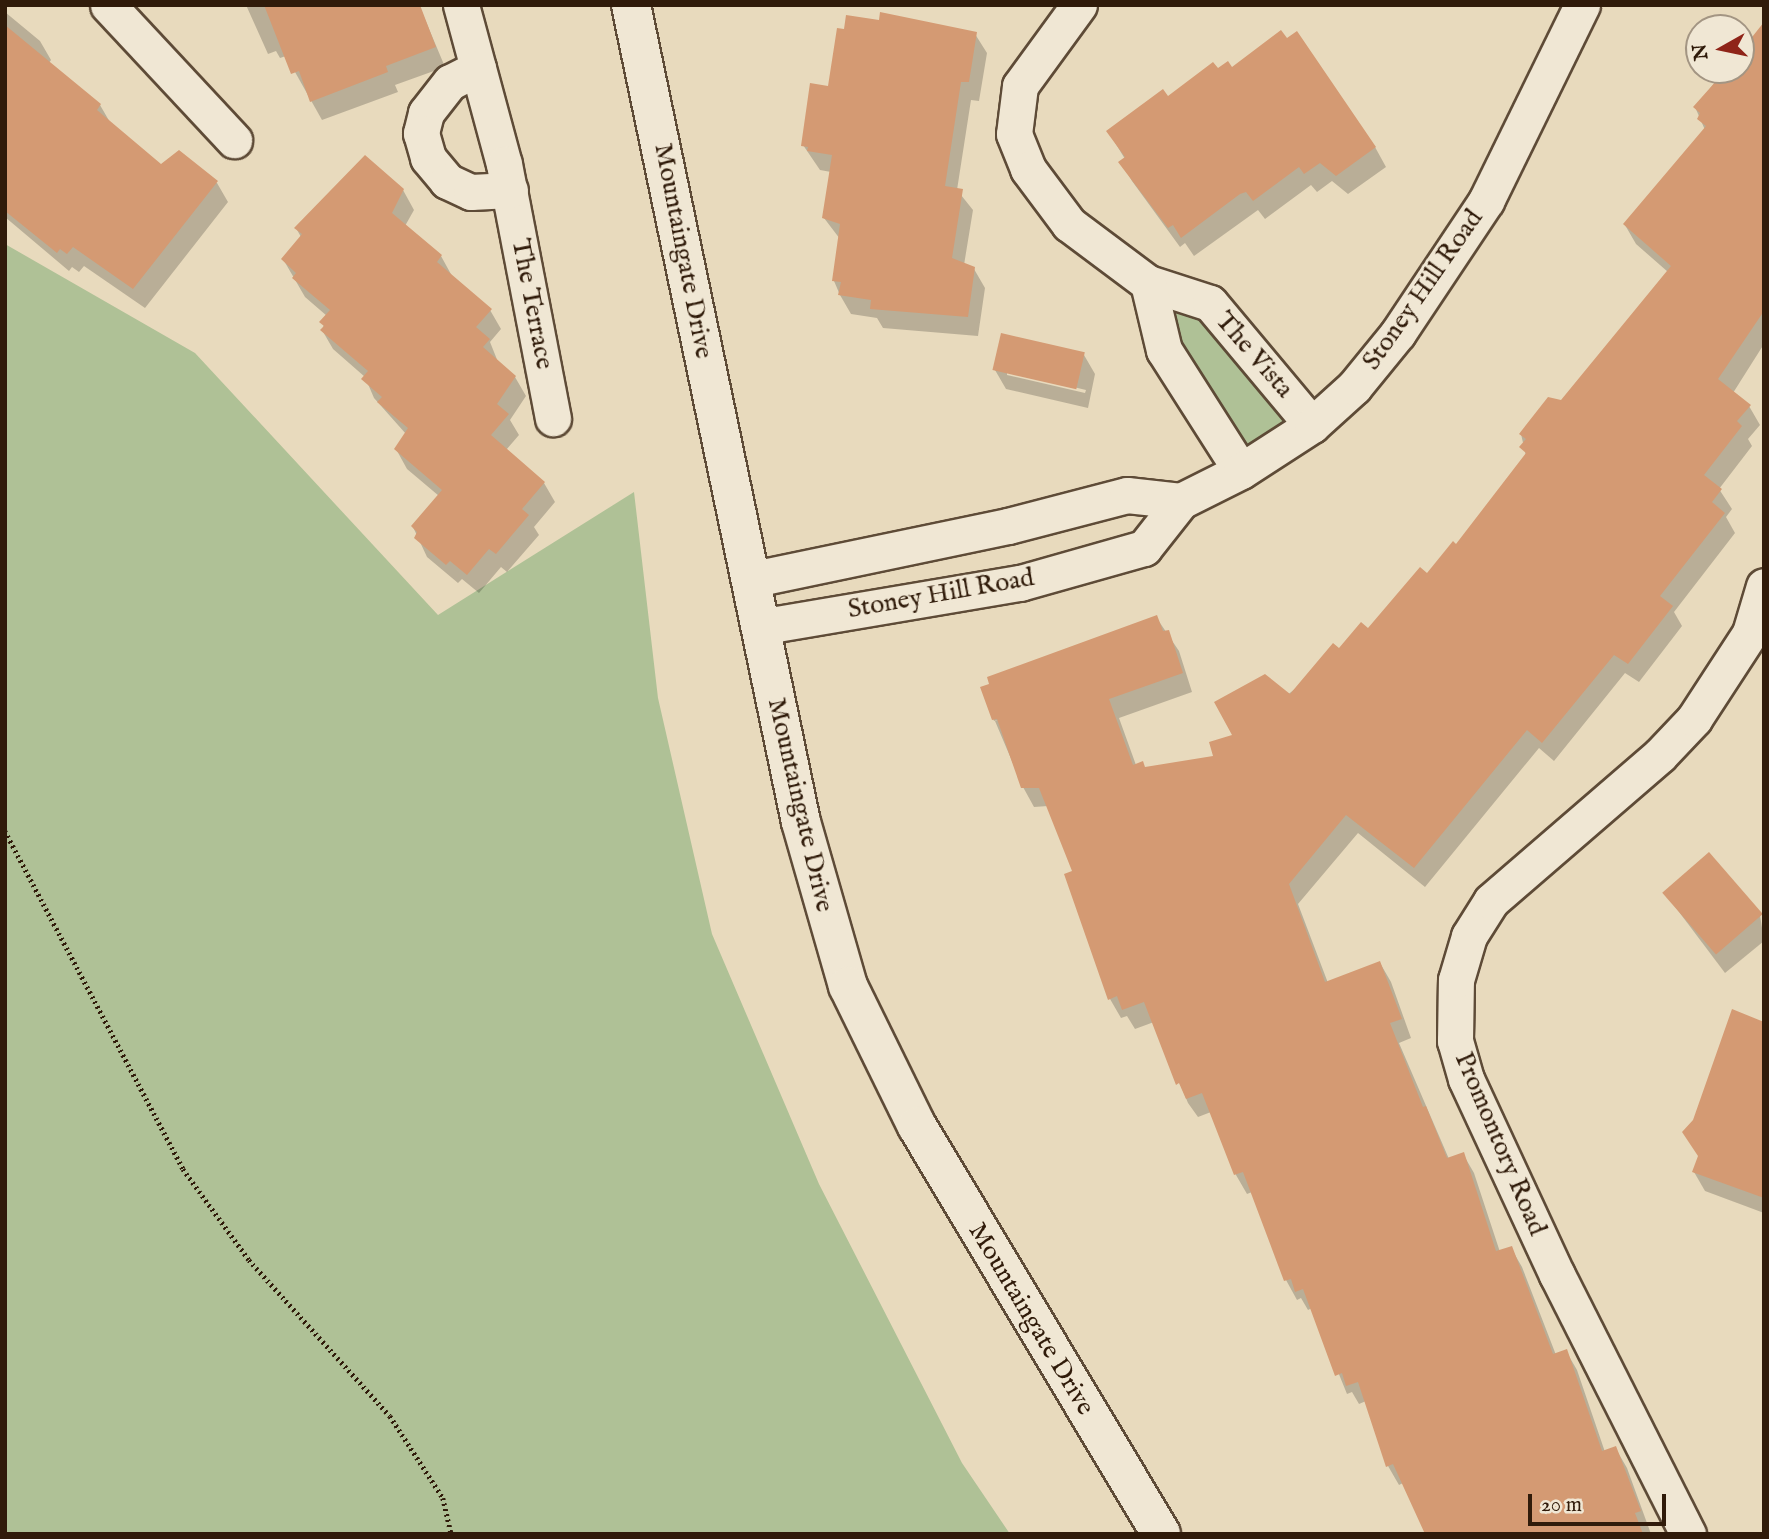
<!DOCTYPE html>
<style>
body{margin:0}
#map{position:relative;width:1769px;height:1539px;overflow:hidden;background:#e8dabd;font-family:"IM FELL English",serif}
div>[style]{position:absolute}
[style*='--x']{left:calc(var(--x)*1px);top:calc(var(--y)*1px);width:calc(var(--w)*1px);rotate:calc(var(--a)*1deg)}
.green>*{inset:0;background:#afc196}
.shadow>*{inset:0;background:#0003}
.building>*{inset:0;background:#d49a73;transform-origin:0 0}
.path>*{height:4.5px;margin-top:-2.25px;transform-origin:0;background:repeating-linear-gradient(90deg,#301b0a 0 2px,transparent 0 5.5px)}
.roads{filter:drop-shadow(2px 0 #5e4b37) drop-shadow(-2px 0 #5e4b37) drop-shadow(0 2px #5e4b37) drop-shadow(0 -2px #5e4b37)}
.street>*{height:35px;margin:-17.5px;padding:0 17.5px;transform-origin:17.5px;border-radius:17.5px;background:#f0e7d4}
.secondary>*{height:38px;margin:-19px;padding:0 19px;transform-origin:19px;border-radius:19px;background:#f0e7d4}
span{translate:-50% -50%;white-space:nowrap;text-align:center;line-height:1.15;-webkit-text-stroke:5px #f0e7d4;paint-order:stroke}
.street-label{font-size:26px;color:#301b0a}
.frame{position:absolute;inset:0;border:7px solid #301b0a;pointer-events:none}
.north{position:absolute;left:1685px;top:14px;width:70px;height:70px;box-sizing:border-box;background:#f0e7d4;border:2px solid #a39583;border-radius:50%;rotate:261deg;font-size:19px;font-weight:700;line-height:28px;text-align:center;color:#301b0a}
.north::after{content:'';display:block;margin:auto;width:24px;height:32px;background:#8f2418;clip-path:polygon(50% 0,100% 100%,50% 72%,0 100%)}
.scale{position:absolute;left:1528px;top:1494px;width:138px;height:32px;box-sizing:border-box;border:4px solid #301b0a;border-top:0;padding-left:9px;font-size:21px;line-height:24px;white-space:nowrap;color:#301b0a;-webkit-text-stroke:5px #f0e7d4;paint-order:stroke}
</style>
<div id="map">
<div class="green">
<div style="clip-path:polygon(5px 244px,195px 353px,438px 615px,634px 492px,658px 698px,712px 934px,819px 1184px,962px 1463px,1010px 1534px,5px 1534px)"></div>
<div style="clip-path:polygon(1148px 283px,1210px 303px,1312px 425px,1241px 471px)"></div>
</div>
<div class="shadow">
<div style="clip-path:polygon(246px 5px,419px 5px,445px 67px,395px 85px,398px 92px,322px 120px,286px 56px,280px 58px,276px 51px,268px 54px)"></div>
<div style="clip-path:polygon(5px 12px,40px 41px,51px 60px,49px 63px,100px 105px,111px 124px,161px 166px,217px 183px,228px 202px,145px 308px,84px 266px,79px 272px,72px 267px,69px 271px,5px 217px)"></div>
<div style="clip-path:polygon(1764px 24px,1764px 344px,1733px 393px,1749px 406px,1760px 425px,1748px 439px,1752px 446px,1719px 489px,1732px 509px,1726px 517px,1735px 533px,1674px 612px,1682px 626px,1639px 682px,1625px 673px,1554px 761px,1539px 748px,1425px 887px,1358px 833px,1298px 904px,1328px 983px,1380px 963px,1391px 982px,1411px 1038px,1399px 1043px,1449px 1159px,1463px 1154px,1474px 1173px,1500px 1252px,1511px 1248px,1522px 1267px,1556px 1355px,1566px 1351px,1577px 1370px,1605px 1452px,1616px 1449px,1627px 1468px,1651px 1534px,1427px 1534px,1405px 1482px,1399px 1485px,1388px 1466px,1366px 1401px,1359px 1404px,1352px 1392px,1347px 1394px,1312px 1308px,1308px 1310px,1301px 1298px,1297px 1300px,1286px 1280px,1252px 1192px,1247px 1194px,1236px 1175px,1211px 1112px,1198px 1117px,1188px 1103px,1154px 1022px,1135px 1029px,1127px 1016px,1121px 1018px,1110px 999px,1074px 872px,1048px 806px,1034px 807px,1023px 787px,995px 721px,1006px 717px,994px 721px,982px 688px,1156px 617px,1179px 651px,1192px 692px,1119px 718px,1136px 765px,1145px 769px,1216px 758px,1235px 736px,1369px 631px,1457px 546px,1526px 456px,1521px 434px,1561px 402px,1668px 272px,1636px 244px,1625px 225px,1705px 130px,1695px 107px,1725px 70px,1741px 70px,1741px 51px)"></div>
<div style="clip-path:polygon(975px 34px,987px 53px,979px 101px,971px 100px,957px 190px,973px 210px,964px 265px,974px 269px,985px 288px,978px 336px,883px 328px,877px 318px,851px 314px,840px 295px,834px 281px,840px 239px,824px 218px,831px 172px,820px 170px,803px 145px,829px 88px)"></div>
<div style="clip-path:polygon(1232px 69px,1375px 147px,1386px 167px,1348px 194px,1332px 181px,1317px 192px,1311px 185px,1265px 219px,1258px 210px,1194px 256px,1185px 243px,1180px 247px,1132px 181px,1121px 162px,1125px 159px,1108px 131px,1218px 71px)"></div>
<div style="clip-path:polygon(403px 190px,414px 210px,405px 226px,441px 256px,452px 276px,490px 310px,501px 329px,490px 342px,498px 362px,515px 377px,526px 396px,510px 420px,519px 435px,506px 450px,544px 483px,555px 502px,534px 527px,539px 535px,507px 572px,501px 567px,479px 593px,462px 579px,458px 583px,427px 557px,413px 527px,439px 496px,407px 469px,396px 449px,406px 434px,374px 398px,365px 377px,333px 349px,322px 330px,327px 316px,305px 297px,283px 259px,301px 237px,296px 228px)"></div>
<div style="clip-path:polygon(evenodd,1084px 355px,1095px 374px,1088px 408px,1006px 389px,995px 370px,1084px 355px,1007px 371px,1086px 390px,1085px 393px,1007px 375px,1007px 371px)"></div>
<div style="clip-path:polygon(1664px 892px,1760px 915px,1764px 941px,1725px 973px)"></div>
<div style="clip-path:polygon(1764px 1024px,1764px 1213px,1705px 1191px,1694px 1172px)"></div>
</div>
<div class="building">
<div style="clip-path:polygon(264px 5px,420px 5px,436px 47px,386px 66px,388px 72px,310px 102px,299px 71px,291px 74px)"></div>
<div style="clip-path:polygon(880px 12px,977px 32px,969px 82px,961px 82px,945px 186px,963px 189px,952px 258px,975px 267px,968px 317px,870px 309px,871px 300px,838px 295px,841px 282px,832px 281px,840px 224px,822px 218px,832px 155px,807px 151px,808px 147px,801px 146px,810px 83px,828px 86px,837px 28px,844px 29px,846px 15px,879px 20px)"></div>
<div style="clip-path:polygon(1764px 22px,1764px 311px,1718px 379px,1751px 405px,1737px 421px,1742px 426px,1704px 475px,1722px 489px,1712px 502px,1725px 513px,1660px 596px,1673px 606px,1628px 664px,1614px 655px,1542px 743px,1527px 730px,1414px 868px,1346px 815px,1289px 884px,1325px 982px,1380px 961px,1402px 1019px,1390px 1023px,1423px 1107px,1426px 1106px,1447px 1158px,1464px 1152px,1496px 1251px,1512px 1246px,1553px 1354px,1567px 1349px,1602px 1451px,1616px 1446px,1641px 1511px,1635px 1513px,1643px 1534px,1425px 1534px,1393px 1464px,1386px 1467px,1358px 1382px,1346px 1386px,1342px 1373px,1335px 1376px,1303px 1289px,1295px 1292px,1291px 1279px,1284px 1281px,1243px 1172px,1234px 1175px,1202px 1093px,1186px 1099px,1179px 1083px,1176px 1085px,1144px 1002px,1122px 1010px,1117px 996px,1108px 1000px,1064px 874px,1072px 871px,1039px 788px,1021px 788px,997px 719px,992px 720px,980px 687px,989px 684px,987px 677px,1157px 615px,1163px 631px,1169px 630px,1183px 673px,1109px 699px,1133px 765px,1143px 761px,1145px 767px,1213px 756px,1209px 742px,1232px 735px,1214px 702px,1265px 674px,1290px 694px,1333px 643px,1339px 648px,1361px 622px,1368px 628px,1420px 567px,1427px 573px,1453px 541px,1456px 544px,1526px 453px,1519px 447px,1526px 439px,1519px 434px,1548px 397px,1561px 400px,1671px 266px,1623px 224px,1706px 126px,1697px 119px,1700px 113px,1693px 107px,1726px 70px,1741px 70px,1741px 51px)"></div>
<div style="clip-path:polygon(5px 25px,101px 104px,97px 110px,161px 164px,179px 150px,218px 181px,133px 289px,73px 247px,67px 254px,60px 249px,57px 253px,5px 211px)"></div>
<div style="clip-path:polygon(1281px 30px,1287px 38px,1297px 31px,1376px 147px,1336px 176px,1320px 163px,1304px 174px,1299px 167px,1253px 201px,1246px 192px,1240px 194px,1181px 238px,1173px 225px,1168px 228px,1118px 162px,1125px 157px,1106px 131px,1163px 89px,1168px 96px,1213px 62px,1218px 68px,1228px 61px,1232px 67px)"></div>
<div style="clip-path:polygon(365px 155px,404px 189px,392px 213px,442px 255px,437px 262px,492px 309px,476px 327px,490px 339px,483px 347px,516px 376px,497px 404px,509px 414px,491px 435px,545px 482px,522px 509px,529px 515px,496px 554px,489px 549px,467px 575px,450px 561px,446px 565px,414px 538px,417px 532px,411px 526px,442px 490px,394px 449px,408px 428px,377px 402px,382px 397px,361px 379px,368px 371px,320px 330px,324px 326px,319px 322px,330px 310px,292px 278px,296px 273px,281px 259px,302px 234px,294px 228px)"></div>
<div style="left:1001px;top:333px;width:86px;height:38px;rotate:13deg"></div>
<div style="left:1709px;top:852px;width:82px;height:62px;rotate:49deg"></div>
<div style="clip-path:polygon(1732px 1009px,1764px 1022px,1764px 1198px,1692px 1172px,1698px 1156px,1682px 1132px,1693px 1120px)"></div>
</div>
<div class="path">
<div style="--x:5;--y:831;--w:382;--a:62.2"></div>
<div style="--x:183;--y:1169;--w:112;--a:54"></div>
<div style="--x:249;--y:1260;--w:210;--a:47.9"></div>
<div style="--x:390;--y:1416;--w:98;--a:57.1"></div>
<div style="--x:443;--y:1498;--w:37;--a:77"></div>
</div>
<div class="roads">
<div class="street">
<div style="--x:108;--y:5;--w:185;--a:47"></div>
<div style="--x:461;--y:5;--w:165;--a:74.9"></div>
<div style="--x:504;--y:164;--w:259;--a:79.1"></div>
<div style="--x:1079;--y:5;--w:100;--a:126.1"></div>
<div style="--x:1020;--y:86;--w:48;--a:97.1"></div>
<div style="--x:1014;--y:134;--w:38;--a:68"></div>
<div style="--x:1028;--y:169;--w:69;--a:53.3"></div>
<div style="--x:1069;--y:224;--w:99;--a:36.8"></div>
<div style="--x:1148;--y:283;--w:65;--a:17.9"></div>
<div style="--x:1210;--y:303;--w:159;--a:50.1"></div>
<div style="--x:478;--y:68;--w:31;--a:153"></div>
<div style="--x:450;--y:82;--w:39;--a:128"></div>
<div style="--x:426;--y:113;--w:21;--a:104"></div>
<div style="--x:421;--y:133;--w:26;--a:74"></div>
<div style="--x:428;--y:158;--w:30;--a:50"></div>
<div style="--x:447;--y:181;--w:26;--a:25"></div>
<div style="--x:471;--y:192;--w:39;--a:-3"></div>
<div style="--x:1148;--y:283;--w:69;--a:76.6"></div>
<div style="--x:1164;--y:350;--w:143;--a:57.5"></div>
<div style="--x:749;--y:580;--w:265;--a:-11.8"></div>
<div style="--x:1008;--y:526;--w:123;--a:-14.6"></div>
<div style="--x:1127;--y:495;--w:54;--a:6.3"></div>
<div style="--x:759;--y:627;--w:265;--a:-9.6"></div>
<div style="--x:1020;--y:583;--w:129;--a:-15.8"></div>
<div style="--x:1144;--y:548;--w:60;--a:-51.8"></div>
<div style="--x:1181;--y:501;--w:67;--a:-26.6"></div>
<div style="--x:1241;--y:471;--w:85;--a:-32.9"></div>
<div style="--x:1312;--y:425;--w:57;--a:-42.1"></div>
<div style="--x:1354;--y:387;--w:70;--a:-50.8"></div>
<div style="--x:1398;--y:333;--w:159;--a:-56.3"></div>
<div style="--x:1486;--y:201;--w:218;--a:-63.9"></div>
<div style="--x:1688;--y:1534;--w:290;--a:-116.8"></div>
<div style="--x:1557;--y:1275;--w:216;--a:-114.9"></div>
<div style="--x:1466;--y:1079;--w:40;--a:-106"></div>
<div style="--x:1455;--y:1041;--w:61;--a:-89.1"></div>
<div style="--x:1456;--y:980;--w:46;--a:-73.5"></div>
<div style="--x:1469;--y:936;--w:41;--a:-57.8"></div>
<div style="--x:1491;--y:901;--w:223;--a:-40.8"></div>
<div style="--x:1660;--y:755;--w:50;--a:-46.6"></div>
<div style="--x:1694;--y:719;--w:103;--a:-56.9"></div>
<div style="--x:1750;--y:633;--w:49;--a:-73.4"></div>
</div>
<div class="secondary">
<div style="--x:631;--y:5;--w:834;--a:78.25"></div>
<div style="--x:801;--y:822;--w:171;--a:74"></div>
<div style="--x:848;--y:986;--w:156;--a:63.8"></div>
<div style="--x:917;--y:1126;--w:475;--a:59.1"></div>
</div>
</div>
<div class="street-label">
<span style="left:683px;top:251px;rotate:79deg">Mountaingate Drive</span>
<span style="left:1423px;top:290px;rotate:-55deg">Stoney Hill Road</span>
<span style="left:532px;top:304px;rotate:79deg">The Terrace</span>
<span style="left:1254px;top:355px;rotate:49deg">The Vista</span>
<span style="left:941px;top:594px;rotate:-10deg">Stoney Hill Road</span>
<span style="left:800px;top:805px;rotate:77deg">Mountaingate Drive</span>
<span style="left:1500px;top:1144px;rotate:67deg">Promontory Road</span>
<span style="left:1031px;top:1319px;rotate:59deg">Mountaingate Drive</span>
</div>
<div class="frame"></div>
<div class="north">N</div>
<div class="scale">20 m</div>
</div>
